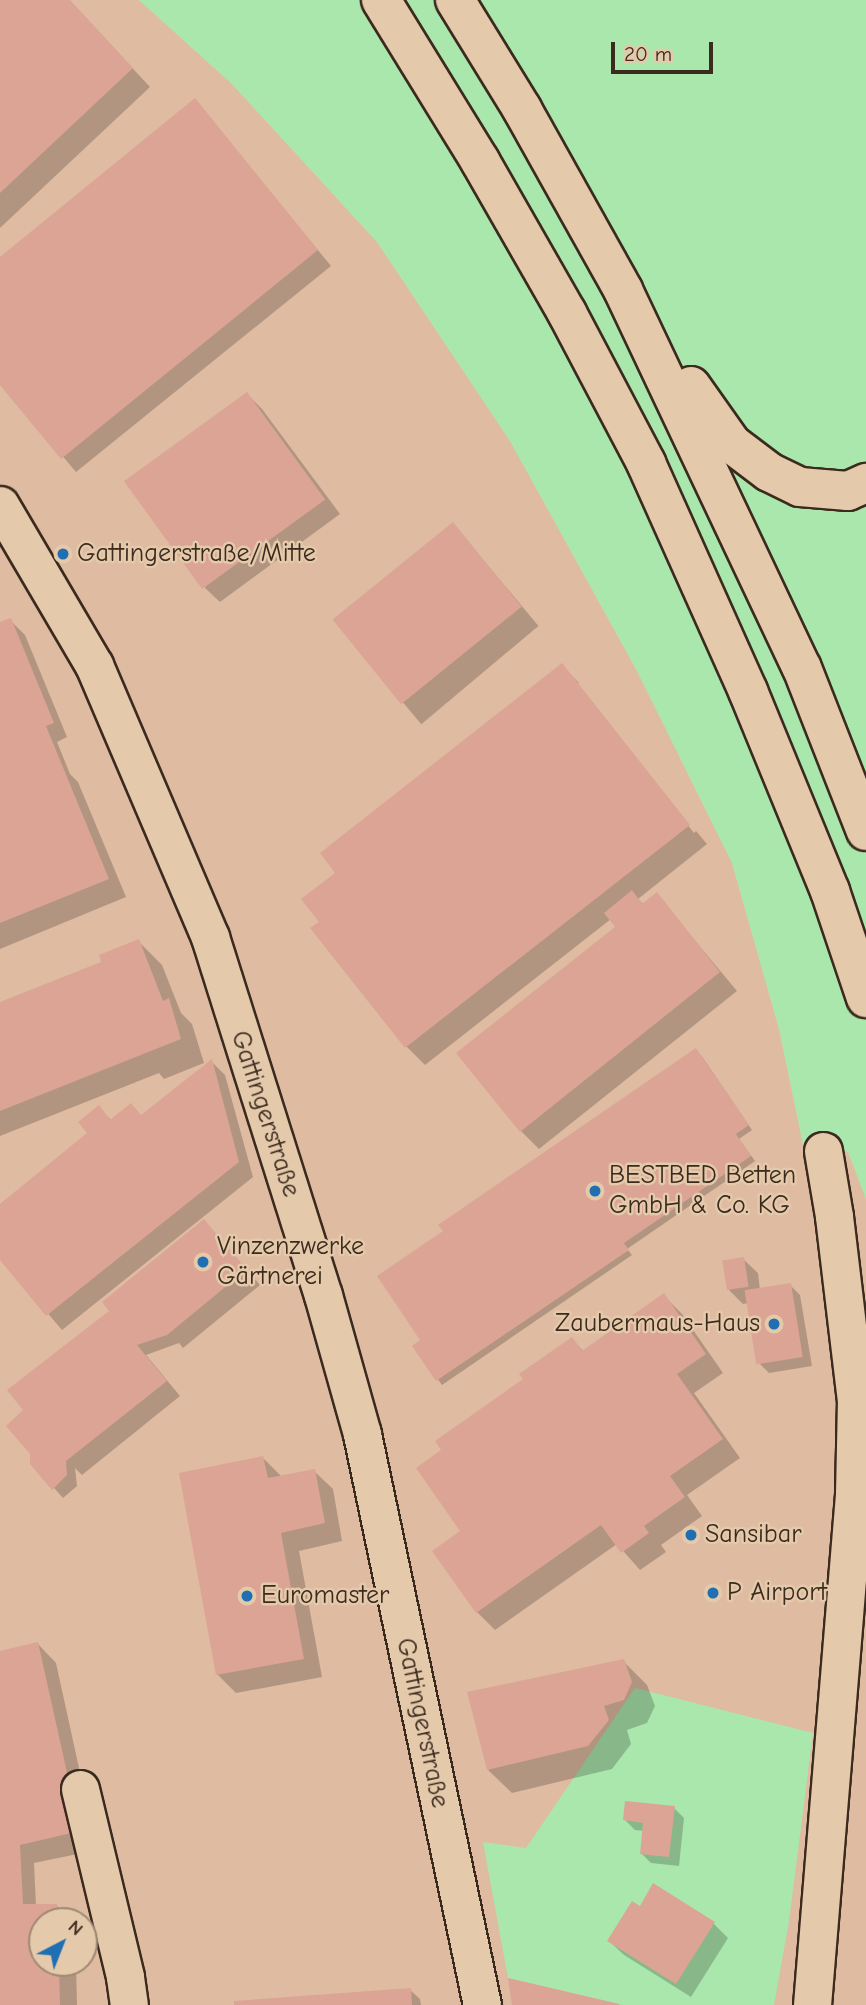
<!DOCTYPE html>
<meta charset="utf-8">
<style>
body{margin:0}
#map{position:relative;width:866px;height:2005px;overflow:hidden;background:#e4c9ab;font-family:"Comic Neue",sans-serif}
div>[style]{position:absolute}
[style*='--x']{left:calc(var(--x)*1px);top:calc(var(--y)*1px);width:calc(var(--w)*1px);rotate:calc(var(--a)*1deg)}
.built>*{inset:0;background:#debba1}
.green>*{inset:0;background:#aae7ad}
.shadow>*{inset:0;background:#0003;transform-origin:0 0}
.building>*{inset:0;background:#dba494;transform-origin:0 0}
.roads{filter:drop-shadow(2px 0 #3b2a1e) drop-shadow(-2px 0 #3b2a1e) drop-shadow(0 2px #3b2a1e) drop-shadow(0 -2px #3b2a1e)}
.minor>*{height:37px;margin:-18.5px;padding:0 18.5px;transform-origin:18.5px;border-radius:18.5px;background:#e4c9ab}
.highway>*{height:38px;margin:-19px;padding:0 19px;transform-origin:19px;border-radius:19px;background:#e4c9ab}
.dots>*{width:19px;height:19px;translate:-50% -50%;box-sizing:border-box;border:4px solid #e4c9ab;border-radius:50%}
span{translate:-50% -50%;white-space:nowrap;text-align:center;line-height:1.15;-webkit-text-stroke:5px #e4c9ab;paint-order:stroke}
.poi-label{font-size:26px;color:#3b2a1e}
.left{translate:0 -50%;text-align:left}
.right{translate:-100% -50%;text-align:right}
.street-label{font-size:26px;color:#3b2a1e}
.north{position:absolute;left:28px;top:1907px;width:70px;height:70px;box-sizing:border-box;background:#e4c9ab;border:2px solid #a08973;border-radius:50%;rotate:42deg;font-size:19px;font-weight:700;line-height:28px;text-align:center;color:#3b2a1e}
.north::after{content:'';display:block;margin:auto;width:24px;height:32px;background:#1f6fb2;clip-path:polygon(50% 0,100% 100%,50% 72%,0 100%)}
.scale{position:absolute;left:611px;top:42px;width:102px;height:32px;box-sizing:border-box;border:4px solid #3b2a1e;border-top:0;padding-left:9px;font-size:21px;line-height:24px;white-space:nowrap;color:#3b2a1e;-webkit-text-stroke:5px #e4c9ab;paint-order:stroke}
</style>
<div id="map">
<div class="built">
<div style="clip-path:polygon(evenodd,0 0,139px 0,232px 84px,377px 242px,510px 441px,637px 671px,732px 863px,779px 1029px,804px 1149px,848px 1152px,866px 1199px,866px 2005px,0 2005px,0 0,42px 1921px,84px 1921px,84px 1963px,42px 1963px,42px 1921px)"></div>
</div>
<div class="green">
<div style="clip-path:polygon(139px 0,866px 0,866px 1199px,848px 1152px,804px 1149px,779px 1029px,732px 863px,637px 671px,510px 441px,377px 242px,232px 84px)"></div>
<div style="clip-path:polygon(635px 1688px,813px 1733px,789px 1921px,774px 2005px,623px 2005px,508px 1978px,483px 1842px,526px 1848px)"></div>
</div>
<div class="shadow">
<div style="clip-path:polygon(0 0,69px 0,150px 87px,0 228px)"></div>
<div style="clip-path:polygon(195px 101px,331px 266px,76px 472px,0 382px,0 259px)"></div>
<div style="clip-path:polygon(247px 394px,262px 409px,340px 514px,220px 602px,205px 588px)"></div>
<div style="left:453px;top:524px;width:133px;height:153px;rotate:50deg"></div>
<div style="clip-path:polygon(10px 620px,25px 635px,67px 737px,57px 742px,70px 774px,78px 782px,126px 897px,0 949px,0 624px)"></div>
<div style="clip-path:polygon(562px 666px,579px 683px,575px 683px,694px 833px,696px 831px,707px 844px,638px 899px,644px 905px,657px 895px,737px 991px,539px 1149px,521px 1131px,617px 927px,611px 919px,425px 1065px,407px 1047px,313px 928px,321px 922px,337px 873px)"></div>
<div style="clip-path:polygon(138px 941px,162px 965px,181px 1013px,192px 1024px,204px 1063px,164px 1079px,159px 1073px,0 1136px,0 1003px,107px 969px)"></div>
<div style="clip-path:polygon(701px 1055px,752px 1130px,739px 1139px,755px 1161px,627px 1249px,632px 1255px,442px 1385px,414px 1346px,423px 1340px,445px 1231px)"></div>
<div style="clip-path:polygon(211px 1061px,225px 1075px,253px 1177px,62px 1330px,0 1257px,0 1206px,89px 1134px,99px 1108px,112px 1121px,142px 1117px)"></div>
<div style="clip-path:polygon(204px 1221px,260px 1285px,183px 1348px,179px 1343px,146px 1355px,180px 1396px,82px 1475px,75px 1468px,77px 1486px,63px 1498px,32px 1463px,23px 1413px,112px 1311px)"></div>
<div style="clip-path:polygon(743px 1259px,758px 1273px,760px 1290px,790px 1285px,800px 1295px,812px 1366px,769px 1373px,759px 1363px,749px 1303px,743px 1304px,729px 1290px)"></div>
<div style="clip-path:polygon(664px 1296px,682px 1314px,723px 1373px,694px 1393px,740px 1458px,687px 1495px,702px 1516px,661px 1545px,666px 1552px,640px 1570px,617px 1544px,495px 1630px,477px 1612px,444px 1451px,572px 1339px,584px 1352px)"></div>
<div style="clip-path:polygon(263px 1458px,281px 1476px,314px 1471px,333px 1489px,342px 1541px,299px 1551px,322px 1677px,236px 1693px,218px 1675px)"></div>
<div style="clip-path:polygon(38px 1644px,56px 1663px,97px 1850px,34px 1863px,36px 1906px,57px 1906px,72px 1921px,42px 1921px,42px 1963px,76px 1963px,77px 2005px,0 2005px,0 1652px)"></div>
<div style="clip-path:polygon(623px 1661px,647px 1685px,655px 1706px,647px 1723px,627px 1730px,631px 1744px,612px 1769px,512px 1793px,488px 1770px)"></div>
<div style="clip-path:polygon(674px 1808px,684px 1818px,679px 1866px,651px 1863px,641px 1853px,644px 1831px,635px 1830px,625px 1820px)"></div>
<div style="clip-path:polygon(640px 1908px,714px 1924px,728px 1938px,691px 1997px,624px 1955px,609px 1941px)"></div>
<div style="clip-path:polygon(410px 1990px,420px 1999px,421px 2005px,236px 2005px)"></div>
</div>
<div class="building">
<div style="clip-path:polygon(0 0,70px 0,133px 68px,0 193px)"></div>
<div style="clip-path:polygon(195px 98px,318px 250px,61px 459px,0 385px,0 257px)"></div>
<div style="left:247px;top:392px;width:133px;height:152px;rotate:54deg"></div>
<div style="left:453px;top:522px;width:109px;height:155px;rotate:51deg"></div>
<div style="clip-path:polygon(11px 618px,54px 723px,46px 726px,109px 879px,0 923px,0 622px)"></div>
<div style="clip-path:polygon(562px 663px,690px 825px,405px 1048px,310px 928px,319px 922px,301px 899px,335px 873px,320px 853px)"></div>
<div style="clip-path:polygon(632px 890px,642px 904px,657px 892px,720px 972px,520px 1132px,456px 1053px,615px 927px,604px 913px)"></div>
<div style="clip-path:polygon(139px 939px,163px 1001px,169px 998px,181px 1039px,0 1111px,0 1002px,101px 962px,99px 955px)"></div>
<div style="clip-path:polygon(696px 1048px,749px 1125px,736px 1134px,751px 1156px,624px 1243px,629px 1250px,436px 1381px,412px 1346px,420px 1340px,377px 1276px,443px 1231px,438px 1225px)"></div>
<div style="clip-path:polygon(212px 1059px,239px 1162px,46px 1316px,0 1260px,0 1204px,87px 1133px,78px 1122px,99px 1105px,110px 1120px,131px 1103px,141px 1115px)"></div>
<div style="clip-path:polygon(204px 1219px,246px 1270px,167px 1335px,137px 1345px,167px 1381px,66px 1461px,67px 1475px,52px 1490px,30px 1464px,30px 1454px,6px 1426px,23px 1410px,7px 1390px,109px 1311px,102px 1302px)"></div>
<div style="left:744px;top:1257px;width:30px;height:22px;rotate:81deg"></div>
<div style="left:791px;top:1283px;width:75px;height:47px;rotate:81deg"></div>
<div style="clip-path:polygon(664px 1293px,706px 1354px,677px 1374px,723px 1439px,670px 1476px,685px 1497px,644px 1526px,649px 1533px,621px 1553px,601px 1525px,476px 1613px,432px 1551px,460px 1531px,416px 1468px,441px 1450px,435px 1441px,523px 1379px,519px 1374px,572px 1337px,582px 1351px)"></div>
<div style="clip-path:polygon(263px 1456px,268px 1478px,315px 1469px,325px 1523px,281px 1533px,304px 1659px,216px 1675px,179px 1473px)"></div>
<div style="clip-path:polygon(38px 1642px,80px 1831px,20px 1845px,23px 1904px,57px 1904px,58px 1921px,42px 1921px,42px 1963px,59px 1963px,60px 2005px,0 2005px,0 1651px)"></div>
<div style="clip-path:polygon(624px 1659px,632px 1682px,624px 1700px,604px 1706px,609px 1720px,588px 1746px,487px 1770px,467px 1692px)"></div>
<div style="clip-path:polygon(625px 1801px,675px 1806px,669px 1857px,640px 1854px,643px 1823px,623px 1820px)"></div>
<div style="clip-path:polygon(653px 1883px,715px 1922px,676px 1984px,607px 1941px,632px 1901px,640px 1906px)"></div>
<div style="clip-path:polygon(508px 1978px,619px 2004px,619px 2005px,512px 2005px)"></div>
<div style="clip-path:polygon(411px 1988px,412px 2005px,234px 2005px,234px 2001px)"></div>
</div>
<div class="roads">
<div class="minor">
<div style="--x:0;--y:505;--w:186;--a:59.6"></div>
<div style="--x:94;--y:665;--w:296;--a:66.9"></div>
<div style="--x:210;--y:937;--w:375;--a:72.5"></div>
<div style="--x:323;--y:1295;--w:144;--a:74.3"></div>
<div style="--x:362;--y:1434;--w:583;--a:78.13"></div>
<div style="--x:80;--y:1789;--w:193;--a:76.5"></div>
<div style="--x:125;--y:1977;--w:28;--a:82"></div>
<div style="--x:812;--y:2005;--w:513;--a:-85.3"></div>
<div style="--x:854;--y:1494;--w:93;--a:-88.8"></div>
<div style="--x:856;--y:1401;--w:186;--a:-96.8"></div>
<div style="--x:834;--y:1216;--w:66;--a:-99.6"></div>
</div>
<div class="highway">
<div style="--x:381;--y:0;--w:189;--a:58.4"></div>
<div style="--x:480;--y:161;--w:175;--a:60.2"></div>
<div style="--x:567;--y:313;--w:170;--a:62.2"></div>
<div style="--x:646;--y:463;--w:250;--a:65.9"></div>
<div style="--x:748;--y:691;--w:216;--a:67.7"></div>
<div style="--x:830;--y:891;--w:113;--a:71.4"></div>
<div style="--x:455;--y:0;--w:128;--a:58.4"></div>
<div style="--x:522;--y:109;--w:207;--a:60.8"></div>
<div style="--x:623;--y:290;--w:418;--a:64.7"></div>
<div style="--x:802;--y:668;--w:175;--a:68.6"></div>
<div style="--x:691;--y:386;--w:71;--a:54.7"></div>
<div style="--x:732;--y:444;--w:46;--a:37.1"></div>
<div style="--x:769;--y:472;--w:34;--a:26"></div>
<div style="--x:800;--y:487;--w:48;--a:4.8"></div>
<div style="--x:848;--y:491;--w:20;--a:-24"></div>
</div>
</div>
<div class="dots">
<div style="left:63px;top:554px;background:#1f6fb2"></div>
<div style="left:595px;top:1191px;background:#1f6fb2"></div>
<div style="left:203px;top:1262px;background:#1f6fb2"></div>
<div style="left:774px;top:1324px;background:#1f6fb2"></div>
<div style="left:691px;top:1535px;background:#1f6fb2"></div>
<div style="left:713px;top:1593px;background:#1f6fb2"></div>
<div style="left:247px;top:1596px;background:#1f6fb2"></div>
</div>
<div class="poi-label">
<span class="left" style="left:77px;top:554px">Gattingerstraße/Mitte</span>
<span class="left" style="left:609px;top:1191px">BESTBED Betten<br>GmbH &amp; Co. KG</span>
<span class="left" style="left:217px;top:1262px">Vinzenzwerke<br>Gärtnerei</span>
<span class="right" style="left:760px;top:1324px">Zaubermaus-Haus</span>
<span class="left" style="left:705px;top:1535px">Sansibar</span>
<span class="left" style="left:727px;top:1593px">P Airport</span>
<span class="left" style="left:261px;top:1596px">Euromaster</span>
</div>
<div class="street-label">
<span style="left:265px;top:1114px;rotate:72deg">Gattingerstraße</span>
<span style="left:422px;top:1723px;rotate:78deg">Gattingerstraße</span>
</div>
<div class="north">N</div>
<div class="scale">20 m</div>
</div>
